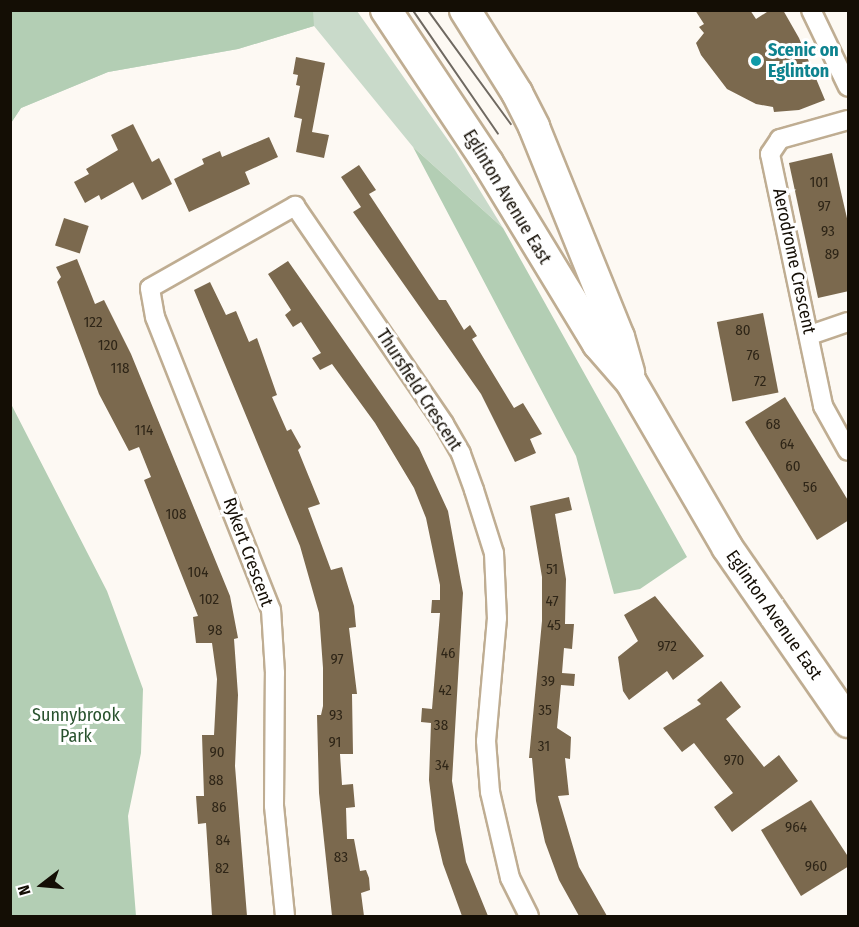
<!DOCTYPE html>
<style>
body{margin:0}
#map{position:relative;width:859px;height:927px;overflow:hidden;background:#fdf9f3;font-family:"Fira Sans Condensed",sans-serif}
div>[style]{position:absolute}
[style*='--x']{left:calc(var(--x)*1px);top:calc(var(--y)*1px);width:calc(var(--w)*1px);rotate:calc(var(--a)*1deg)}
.green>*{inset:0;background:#c9daca}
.forest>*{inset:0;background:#b3ceb4}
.building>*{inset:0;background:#7b694e;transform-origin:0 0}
.roads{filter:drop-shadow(2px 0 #bfad92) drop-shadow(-2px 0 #bfad92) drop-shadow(0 2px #bfad92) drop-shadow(0 -2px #bfad92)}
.minor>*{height:18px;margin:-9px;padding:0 9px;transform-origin:9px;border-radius:9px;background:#fff}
.primary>*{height:30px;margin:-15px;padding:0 15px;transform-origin:15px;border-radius:15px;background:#fff}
.tram>*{height:1.5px;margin:-0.75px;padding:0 0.75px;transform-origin:0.75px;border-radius:0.75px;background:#6f6961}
.dots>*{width:16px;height:16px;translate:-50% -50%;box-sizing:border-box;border:3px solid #fff;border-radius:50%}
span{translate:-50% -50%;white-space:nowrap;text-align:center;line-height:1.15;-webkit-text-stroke:6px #fff;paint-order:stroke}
.number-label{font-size:15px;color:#2e2517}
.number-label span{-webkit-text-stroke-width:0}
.culture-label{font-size:18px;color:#0d838f;font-weight:700}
.left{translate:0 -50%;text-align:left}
.street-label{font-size:18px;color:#140e05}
.park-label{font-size:18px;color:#29522e}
.frame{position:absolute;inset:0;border:12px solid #140e05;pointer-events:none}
.north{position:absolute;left:12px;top:855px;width:60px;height:60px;-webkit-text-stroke:4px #fff;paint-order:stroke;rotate:254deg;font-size:16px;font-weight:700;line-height:24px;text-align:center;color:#140e05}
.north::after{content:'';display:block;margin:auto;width:21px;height:27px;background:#140e05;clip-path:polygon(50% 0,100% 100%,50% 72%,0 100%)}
</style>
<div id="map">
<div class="green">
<div style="clip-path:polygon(11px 11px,357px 11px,455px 150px,503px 228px,413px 147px,314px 26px,238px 49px,108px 72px,21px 108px,11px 123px)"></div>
</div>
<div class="forest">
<div style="clip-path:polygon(11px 10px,313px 11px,314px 26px,238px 49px,108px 72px,21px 108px,11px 123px)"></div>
<div style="clip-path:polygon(413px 147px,503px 228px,687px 557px,640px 589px,614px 594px,576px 456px)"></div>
<div style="clip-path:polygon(10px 402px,107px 591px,143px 689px,141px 753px,128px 816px,136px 916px,11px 916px)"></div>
</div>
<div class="building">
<div style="clip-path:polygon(695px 10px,750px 10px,756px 19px,770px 10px,783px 10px,799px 38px,825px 100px,799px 110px,774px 112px,773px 107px,756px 104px,727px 89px,701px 55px,696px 43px,704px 33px,699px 27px,704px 24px)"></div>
<div style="clip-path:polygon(296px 57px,325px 63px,312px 132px,329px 135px,324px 158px,296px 152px,302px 119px,294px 117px,300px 86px,296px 85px,298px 75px,293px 74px)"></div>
<div style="clip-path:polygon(133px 124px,152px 162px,159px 158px,172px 184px,142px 200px,133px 182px,101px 200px,99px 195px,85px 203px,74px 182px,89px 174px,86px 169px,118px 150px,111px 135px)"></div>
<div style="clip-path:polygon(269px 137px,278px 157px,245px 172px,250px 184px,189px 212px,174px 179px,204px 164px,202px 159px,220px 151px,222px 157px)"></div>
<div style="clip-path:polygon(832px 153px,849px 227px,849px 291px,818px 298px,789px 163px)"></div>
<div style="clip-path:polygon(359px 165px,376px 190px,369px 194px,439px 300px,446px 300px,464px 330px,470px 325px,477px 336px,472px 339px,514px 408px,523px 403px,542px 434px,530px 439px,536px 453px,515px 462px,481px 394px,353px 212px,361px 207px,341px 177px)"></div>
<div style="left:64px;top:218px;width:26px;height:29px;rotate:18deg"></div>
<div style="clip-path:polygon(77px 259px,95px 304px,104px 300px,131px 354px,230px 596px,238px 638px,234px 639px,238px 695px,235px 766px,247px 916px,212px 916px,206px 823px,198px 824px,196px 796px,204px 796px,202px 735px,214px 735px,217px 679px,212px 643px,196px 643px,193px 617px,198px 616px,144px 480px,151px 477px,139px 447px,129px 451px,99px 394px,57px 282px,61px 277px,56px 267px)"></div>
<div style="clip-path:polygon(288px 261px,419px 448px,448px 511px,463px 593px,452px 781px,466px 862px,488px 916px,462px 916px,443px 864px,435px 830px,429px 780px,431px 723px,421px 722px,422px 708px,432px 709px,440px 613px,431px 613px,432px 600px,440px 600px,440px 585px,426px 518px,414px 488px,375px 423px,332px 364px,320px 370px,312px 358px,321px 353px,301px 322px,293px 327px,285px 315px,291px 310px,268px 274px)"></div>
<div style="clip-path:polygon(210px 282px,226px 315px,236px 311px,249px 342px,257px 338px,277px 395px,272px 397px,287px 431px,291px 429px,301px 447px,298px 450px,320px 504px,308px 508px,331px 570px,342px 567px,354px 606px,356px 627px,349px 628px,357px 694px,352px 694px,353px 754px,340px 754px,342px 785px,353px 784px,355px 807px,346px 808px,347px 839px,354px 839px,360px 871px,366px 870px,369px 878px,370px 890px,361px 893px,364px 916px,332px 916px,319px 793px,317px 715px,321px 715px,323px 706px,323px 668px,319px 613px,300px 546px,194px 290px)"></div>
<div style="left:763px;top:313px;width:81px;height:47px;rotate:79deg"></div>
<div style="clip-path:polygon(785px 397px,849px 502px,849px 520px,817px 540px,745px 422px)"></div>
<div style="clip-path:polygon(569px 497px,572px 510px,555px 514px,566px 579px,565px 624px,574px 624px,572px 649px,564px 648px,562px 673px,575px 674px,574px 686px,561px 685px,557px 728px,571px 737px,570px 759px,565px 758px,569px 795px,558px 796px,579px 867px,607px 916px,579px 916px,559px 880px,545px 842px,536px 801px,532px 758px,529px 758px,542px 621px,542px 577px,530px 506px)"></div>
<div style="clip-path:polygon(655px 596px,704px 656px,673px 680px,667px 671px,629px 700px,623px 691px,618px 657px,638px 641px,624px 615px)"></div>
<div style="clip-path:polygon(721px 681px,741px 707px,726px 719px,764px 767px,779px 755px,798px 781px,732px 832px,714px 807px,733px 793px,694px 743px,682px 752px,663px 728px,701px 704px,697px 700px)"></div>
<div style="clip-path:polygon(811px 800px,849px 858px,849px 866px,801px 896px,761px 830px)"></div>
</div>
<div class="roads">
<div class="minor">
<div style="--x:811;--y:10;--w:85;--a:64.3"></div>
<div style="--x:848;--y:120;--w:71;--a:164.4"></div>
<div style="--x:780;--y:139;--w:18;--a:124"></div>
<div style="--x:770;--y:154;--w:258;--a:78.1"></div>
<div style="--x:823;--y:406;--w:51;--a:60.9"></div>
<div style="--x:810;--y:335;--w:40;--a:-18.9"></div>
<div style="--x:285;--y:916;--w:111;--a:-95.7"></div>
<div style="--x:274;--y:806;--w:133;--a:-89.6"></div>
<div style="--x:275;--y:673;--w:63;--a:-93.6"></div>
<div style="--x:271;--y:610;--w:315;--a:-111.6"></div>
<div style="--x:155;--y:317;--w:29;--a:-100"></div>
<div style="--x:150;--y:288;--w:167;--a:-29.5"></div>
<div style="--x:295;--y:206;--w:264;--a:55.6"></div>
<div style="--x:444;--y:424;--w:34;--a:60"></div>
<div style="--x:461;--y:454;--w:38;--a:70"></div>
<div style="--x:474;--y:490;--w:66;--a:72.4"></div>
<div style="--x:494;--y:553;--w:65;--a:87.4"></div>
<div style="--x:497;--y:618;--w:123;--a:95.1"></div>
<div style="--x:486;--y:741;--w:51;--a:85.5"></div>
<div style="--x:490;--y:792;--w:88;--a:76.9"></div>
<div style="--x:510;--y:878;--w:42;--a:63.4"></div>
</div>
<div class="primary">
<div style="--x:386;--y:10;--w:184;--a:56.3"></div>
<div style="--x:488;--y:163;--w:212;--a:58.7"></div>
<div style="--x:598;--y:344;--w:50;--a:49"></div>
<div style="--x:631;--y:382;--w:191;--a:59.8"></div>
<div style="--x:727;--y:547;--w:213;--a:55.3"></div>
<div style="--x:465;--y:10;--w:98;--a:57.9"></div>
<div style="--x:517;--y:93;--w:38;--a:63"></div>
<div style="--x:534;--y:127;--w:227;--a:68"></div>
<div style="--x:619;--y:337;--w:37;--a:74"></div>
</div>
</div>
<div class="tram">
<div style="--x:413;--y:10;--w:150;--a:55.4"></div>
<div style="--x:428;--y:10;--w:141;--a:53.9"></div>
</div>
<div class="dots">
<div style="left:756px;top:61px;background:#0f9aa8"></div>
</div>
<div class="number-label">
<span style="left:819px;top:183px">101</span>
<span style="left:824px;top:207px">97</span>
<span style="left:828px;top:232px">93</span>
<span style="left:832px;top:255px">89</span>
<span style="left:93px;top:323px">122</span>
<span style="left:743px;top:331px">80</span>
<span style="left:108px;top:346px">120</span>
<span style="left:753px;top:356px">76</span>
<span style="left:120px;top:369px">118</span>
<span style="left:760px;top:382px">72</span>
<span style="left:773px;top:425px">68</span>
<span style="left:144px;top:431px">114</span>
<span style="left:787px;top:445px">64</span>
<span style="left:793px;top:467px">60</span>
<span style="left:810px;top:488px">56</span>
<span style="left:176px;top:515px">108</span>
<span style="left:552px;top:570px">51</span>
<span style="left:198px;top:573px">104</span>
<span style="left:209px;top:600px">102</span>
<span style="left:552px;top:602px">47</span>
<span style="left:554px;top:626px">45</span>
<span style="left:215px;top:631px">98</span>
<span style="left:667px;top:647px">972</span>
<span style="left:448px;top:654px">46</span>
<span style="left:337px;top:660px">97</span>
<span style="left:548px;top:682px">39</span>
<span style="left:445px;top:691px">42</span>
<span style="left:545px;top:711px">35</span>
<span style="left:336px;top:716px">93</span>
<span style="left:441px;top:726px">38</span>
<span style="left:335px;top:743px">91</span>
<span style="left:544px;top:747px">31</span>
<span style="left:217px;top:753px">90</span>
<span style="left:734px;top:761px">970</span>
<span style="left:442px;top:766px">34</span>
<span style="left:216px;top:781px">88</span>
<span style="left:219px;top:808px">86</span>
<span style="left:796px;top:828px">964</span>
<span style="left:223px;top:841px">84</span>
<span style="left:341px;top:858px">83</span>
<span style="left:816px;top:867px">960</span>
<span style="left:222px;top:869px">82</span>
</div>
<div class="culture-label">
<span class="left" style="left:768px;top:61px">Scenic on<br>Eglinton</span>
</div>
<div class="street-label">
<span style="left:507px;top:197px;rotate:59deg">Eglinton Avenue East</span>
<span style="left:794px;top:261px;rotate:78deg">Aerodrome Crescent</span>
<span style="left:419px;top:390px;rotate:57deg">Thursfield Crescent</span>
<span style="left:248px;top:552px;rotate:70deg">Rykert Crescent</span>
<span style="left:774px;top:615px;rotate:55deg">Eglinton Avenue East</span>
</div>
<div class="park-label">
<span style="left:76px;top:726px">Sunnybrook<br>Park</span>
</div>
<div class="frame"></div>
<div class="north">N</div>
</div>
